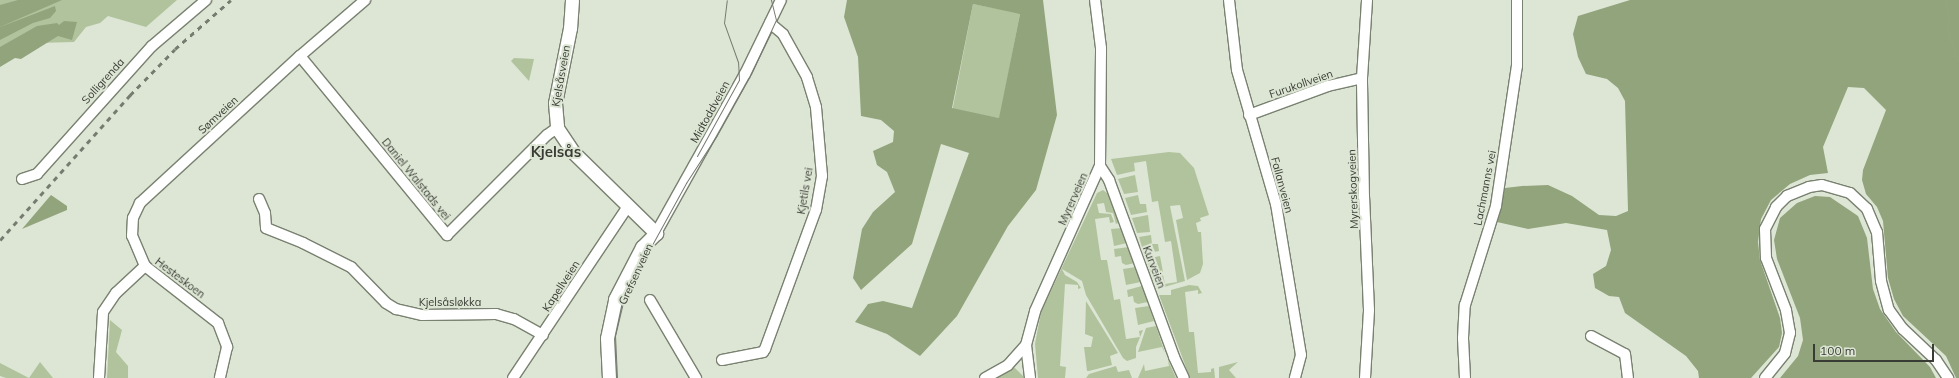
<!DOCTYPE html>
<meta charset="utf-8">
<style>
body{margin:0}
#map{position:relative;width:1959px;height:378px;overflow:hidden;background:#dde6d4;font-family:Mulish,sans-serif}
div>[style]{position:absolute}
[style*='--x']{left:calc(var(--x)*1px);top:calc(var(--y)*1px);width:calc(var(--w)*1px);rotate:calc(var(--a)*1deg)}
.green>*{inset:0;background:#b1c39d;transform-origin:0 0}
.forest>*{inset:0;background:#92a47c}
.water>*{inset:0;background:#92a57d}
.stream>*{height:2.5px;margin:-1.25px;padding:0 1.25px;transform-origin:1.25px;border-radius:1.25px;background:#92a57d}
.roads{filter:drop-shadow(1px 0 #798170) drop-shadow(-1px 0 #798170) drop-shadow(0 1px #798170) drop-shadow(0 -1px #798170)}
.minor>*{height:10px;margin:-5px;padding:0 5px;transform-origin:5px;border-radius:5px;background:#fff}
.major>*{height:13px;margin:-6.5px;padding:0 6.5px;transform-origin:6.5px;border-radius:6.5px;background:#fff}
.tram>*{height:1px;margin:-0.5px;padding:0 0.5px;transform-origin:0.5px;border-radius:0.5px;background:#767b70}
.rail>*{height:2.5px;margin-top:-1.25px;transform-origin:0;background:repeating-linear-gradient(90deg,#767b70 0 5px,transparent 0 10px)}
span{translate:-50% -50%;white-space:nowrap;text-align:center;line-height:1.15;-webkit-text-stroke:4px #dde6d4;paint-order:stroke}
.street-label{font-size:11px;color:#393c35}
.district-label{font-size:15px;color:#393c35;font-weight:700}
.scale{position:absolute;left:1813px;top:344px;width:121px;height:18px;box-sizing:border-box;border:2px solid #393c35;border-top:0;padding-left:5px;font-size:12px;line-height:14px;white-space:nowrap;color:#393c35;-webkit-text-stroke:3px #dde6d4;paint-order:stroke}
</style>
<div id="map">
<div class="green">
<div style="clip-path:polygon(0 0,177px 0,146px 27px,108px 16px,100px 23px,86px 27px,74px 42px,37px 43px,0 62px)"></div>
<div style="left:973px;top:4px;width:48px;height:107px;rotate:11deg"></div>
<div style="clip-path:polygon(514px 58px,534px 59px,529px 81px,511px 61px)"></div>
<div style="clip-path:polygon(1169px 152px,1180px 153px,1194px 168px,1209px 215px,1200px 218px,1201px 221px,1196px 223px,1198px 232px,1201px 232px,1203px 264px,1200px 273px,1187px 280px,1176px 220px,1183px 218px,1180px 205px,1170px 206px,1185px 281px,1157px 289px,1153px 277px,1163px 275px,1165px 284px,1177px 282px,1171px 241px,1165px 242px,1158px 201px,1152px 202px,1146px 161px,1134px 163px,1135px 171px,1117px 175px,1111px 159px)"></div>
<div style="clip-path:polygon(1135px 175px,1138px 192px,1124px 194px,1118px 179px)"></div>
<div style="clip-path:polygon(1103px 190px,1111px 196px,1120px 222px,1116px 224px,1113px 213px,1106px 212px,1104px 203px,1097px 204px,1099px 213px,1111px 214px,1114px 222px,1110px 223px,1109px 217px,1095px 219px,1101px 260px,1107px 260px,1114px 300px,1120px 299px,1126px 339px,1140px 337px,1139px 331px,1143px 330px,1136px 347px,1136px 358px,1127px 361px,1123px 358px,1086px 295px,1082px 281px,1062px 269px,1065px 275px,1077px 282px,1081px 288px,1078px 289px,1078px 285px,1065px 284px,1060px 366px,1066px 367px,1065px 378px,1038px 378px,1035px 344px,1041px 312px,1097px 193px)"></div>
<div style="clip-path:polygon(1138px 195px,1140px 204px,1146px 204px,1147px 212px,1131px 215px,1125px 198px)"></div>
<div style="clip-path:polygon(1148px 215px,1150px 232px,1137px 233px,1132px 218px)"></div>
<div style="clip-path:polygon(1122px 228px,1127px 243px,1114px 246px,1111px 229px)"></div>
<div style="clip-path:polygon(1151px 235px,1152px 244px,1158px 244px,1159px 251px,1144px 254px,1139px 237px)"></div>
<div style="clip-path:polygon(1129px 247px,1135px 263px,1126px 265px,1122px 263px,1121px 256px,1115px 257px,1114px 249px)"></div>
<div style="clip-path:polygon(1160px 256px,1163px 272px,1151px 274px,1146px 259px)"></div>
<div style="clip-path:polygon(1136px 267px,1141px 282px,1126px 285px,1123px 269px)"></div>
<div style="clip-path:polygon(1189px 285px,1198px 286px,1202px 293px,1198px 294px,1198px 290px,1185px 292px,1189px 332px,1194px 332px,1198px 373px,1211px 372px,1211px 369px,1214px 368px,1215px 378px,1190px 378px,1159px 295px,1171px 295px,1171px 290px)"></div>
<div style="clip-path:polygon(1142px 286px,1148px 302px,1138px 304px,1134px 302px,1133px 296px,1128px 297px,1127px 290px)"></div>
<div style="clip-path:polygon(1086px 301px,1118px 353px,1110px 356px,1112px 365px,1089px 371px,1087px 371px,1084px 347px,1091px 347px,1093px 337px,1085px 334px)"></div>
<div style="clip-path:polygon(1149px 306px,1154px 321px,1138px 325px,1135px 308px)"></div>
<div style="clip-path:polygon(110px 320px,122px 330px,116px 352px,128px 366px,128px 378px,107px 378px)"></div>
<div style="clip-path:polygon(1156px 326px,1165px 353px,1162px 347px,1138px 352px,1146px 328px)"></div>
<div style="clip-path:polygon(1168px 360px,1176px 378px,1138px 378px,1144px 364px,1145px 371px,1169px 366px)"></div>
<div style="clip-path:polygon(40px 362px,53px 378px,6px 378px,0 376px,0 363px,29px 378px)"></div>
<div style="clip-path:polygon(1238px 362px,1229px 370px,1236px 378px,1219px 378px,1219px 367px)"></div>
<div style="clip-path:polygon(1013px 366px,1025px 378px,992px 378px)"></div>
<div style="clip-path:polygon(1116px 366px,1118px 372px,1129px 370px,1132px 378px,1086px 378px,1089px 374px)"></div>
</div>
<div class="forest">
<div style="clip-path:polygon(evenodd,847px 0,1043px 0,1057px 115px,1036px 190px,1008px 226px,957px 316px,920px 356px,887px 334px,855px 322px,868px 304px,883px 301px,912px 308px,969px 153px,941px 144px,912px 244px,861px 290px,853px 278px,862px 229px,873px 212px,895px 192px,887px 172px,877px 165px,873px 151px,893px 142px,894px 131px,881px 120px,861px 116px,858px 57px,844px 17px,847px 0,973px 4px,1020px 14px,999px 118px,952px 108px,973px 4px)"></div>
<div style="clip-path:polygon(1630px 0,1959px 0,1959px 378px,1956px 378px,1946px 356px,1903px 316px,1894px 299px,1888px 278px,1883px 221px,1877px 207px,1866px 194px,1862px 180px,1863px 170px,1886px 110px,1864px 88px,1848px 87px,1823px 147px,1828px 173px,1810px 175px,1790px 184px,1771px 200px,1761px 219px,1758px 242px,1760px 260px,1780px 318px,1782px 333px,1779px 347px,1751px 378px,1699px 378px,1698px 371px,1686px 356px,1625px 313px,1619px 297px,1609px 296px,1595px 288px,1593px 274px,1606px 266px,1611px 250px,1607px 230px,1566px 223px,1528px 229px,1497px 222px,1505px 188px,1522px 186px,1548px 185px,1572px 196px,1599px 215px,1616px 216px,1628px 211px,1625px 101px,1618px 88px,1607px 79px,1586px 74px,1578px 57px,1573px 34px,1578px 16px)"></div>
<div style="clip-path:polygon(55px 6px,56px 11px,50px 18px,33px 23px,0 40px,0 27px)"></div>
<div style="clip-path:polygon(64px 21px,77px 22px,72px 40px,58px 36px,21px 59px,15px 58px,0 67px,0 47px,37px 26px,57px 23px,59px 25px)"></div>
<div style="clip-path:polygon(51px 195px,67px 206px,67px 210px,22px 229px)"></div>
<div style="clip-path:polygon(1815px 196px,1830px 197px,1858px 216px,1867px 238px,1873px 289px,1880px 309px,1896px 332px,1930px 367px,1936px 378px,1780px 378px,1798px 356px,1803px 340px,1800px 318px,1777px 259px,1774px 240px,1780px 218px,1797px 203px)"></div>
</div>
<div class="water">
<div style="clip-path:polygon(18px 0,62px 0,0 27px,0 5px)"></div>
</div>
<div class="stream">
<div style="--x:1946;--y:0;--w:19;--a:81"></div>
<div style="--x:1949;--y:19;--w:14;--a:94"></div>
<div style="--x:1948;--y:33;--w:30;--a:69"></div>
</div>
<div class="roads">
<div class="minor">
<div style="--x:1229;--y:0;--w:70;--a:83.5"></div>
<div style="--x:1237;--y:70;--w:140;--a:73.8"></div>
<div style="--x:1276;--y:204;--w:153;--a:80.6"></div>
<div style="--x:1301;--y:355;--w:24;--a:105"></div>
<div style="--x:300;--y:56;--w:232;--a:50.6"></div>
<div style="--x:447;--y:235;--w:141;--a:-45"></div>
<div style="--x:547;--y:135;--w:12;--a:-35"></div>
<div style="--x:1249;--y:115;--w:84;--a:-20.2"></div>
<div style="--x:1328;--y:86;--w:35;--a:-13"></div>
<div style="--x:1100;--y:166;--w:17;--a:57"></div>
<div style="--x:1109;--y:180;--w:189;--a:69.8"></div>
<div style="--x:1174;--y:357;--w:23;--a:65"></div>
<div style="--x:22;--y:179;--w:16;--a:-18"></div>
<div style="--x:37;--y:174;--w:172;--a:-48.1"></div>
<div style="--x:152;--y:46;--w:71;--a:-40.4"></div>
<div style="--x:259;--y:199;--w:15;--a:67"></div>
<div style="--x:265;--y:213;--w:15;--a:86"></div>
<div style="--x:266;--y:228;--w:40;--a:22"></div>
<div style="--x:303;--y:243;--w:54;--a:26.6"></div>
<div style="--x:351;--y:267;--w:50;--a:45.8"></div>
<div style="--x:386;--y:303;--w:12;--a:31"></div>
<div style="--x:396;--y:309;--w:27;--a:13"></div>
<div style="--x:422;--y:315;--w:74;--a:-0.8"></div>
<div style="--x:496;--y:314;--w:19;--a:16"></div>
<div style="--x:514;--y:319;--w:33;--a:29"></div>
<div style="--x:656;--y:233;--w:182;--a:-60.8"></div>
<div style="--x:745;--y:74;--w:82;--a:-64.1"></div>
<div style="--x:145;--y:266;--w:33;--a:-113"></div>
<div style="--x:132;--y:236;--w:18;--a:-87"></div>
<div style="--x:133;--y:218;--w:17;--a:-65"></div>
<div style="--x:140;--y:203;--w:217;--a:-42.6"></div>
<div style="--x:300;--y:56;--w:86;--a:-40.7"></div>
<div style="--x:650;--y:300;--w:91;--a:59.5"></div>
<div style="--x:1591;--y:336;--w:38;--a:28"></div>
<div style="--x:1625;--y:354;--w:24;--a:83"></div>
<div style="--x:1026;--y:345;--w:33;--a:83"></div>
<div style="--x:722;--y:360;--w:42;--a:-11"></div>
<div style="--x:763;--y:352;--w:4;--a:-56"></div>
<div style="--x:765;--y:349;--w:148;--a:-69.9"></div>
<div style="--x:816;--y:210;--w:35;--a:-80"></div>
<div style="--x:822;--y:176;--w:69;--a:-95"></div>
<div style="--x:816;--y:107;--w:31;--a:-107"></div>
<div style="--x:807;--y:77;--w:49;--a:-119.2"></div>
<div style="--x:783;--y:34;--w:17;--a:-140"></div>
<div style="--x:99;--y:378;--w:66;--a:-86.5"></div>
<div style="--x:103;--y:312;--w:23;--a:-56"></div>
<div style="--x:116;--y:293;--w:40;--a:-43"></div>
<div style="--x:145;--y:266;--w:93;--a:38"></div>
<div style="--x:218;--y:323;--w:26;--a:69"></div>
<div style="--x:227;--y:347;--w:32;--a:103"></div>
<div style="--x:513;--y:378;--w:207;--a:-56.2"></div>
<div style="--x:985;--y:378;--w:26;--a:-29"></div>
<div style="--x:1008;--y:365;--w:27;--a:-48"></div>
<div style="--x:1026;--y:345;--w:35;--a:-75"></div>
<div style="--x:1035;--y:311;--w:159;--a:-65.9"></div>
<div style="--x:1100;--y:166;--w:118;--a:-89.5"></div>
<div style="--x:1101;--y:48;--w:48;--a:-97.1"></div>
<div style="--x:1365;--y:378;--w:68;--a:-86.6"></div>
<div style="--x:1369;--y:310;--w:113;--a:-92.5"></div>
<div style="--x:1364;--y:197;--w:119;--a:-91"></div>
<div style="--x:1362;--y:78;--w:78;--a:-86.3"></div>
<div style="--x:1465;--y:378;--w:40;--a:-92.9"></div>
<div style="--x:1463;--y:338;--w:33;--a:-87"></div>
<div style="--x:1465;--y:305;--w:104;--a:-72.6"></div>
<div style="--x:1496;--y:206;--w:142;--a:-81.5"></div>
<div style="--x:1517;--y:66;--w:66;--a:-90"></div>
<div style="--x:1765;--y:378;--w:32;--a:-51"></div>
<div style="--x:1785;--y:353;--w:21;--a:-76"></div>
<div style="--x:1790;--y:333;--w:23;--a:-100"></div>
<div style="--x:1786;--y:310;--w:56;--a:-111"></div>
<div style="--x:1766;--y:258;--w:29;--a:-92"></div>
<div style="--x:1765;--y:229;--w:25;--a:-63"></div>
<div style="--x:1776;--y:207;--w:16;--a:-45"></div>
<div style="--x:1787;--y:196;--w:24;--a:-22"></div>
<div style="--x:1809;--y:187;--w:13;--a:-9"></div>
<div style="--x:1822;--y:185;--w:29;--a:16"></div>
<div style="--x:1850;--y:193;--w:23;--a:43"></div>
<div style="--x:1867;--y:209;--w:25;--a:67"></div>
<div style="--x:1877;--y:232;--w:49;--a:85.3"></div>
<div style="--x:1881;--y:281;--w:30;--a:75"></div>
<div style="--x:1889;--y:310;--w:24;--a:54"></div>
<div style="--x:1903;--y:329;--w:45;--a:43.2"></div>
<div style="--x:1936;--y:360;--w:22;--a:56"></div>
</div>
<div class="major">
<div style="--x:572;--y:0;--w:28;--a:94"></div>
<div style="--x:570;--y:28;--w:76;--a:101.3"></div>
<div style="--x:555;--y:103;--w:25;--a:85"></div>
<div style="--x:557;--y:128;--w:30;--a:56"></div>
<div style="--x:574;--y:153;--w:115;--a:44.3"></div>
<div style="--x:609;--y:378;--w:40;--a:-92.9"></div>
<div style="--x:607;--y:338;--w:40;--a:-78"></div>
<div style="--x:615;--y:299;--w:59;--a:-62.6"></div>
<div style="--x:642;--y:247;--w:20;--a:-45"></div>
</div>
</div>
<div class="tram">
<div style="--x:697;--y:156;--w:87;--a:-61.1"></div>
<div style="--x:739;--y:80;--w:18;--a:-93"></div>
<div style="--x:738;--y:62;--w:41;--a:-109.7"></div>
<div style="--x:724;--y:23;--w:23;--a:-83"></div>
<div style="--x:617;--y:378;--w:42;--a:-92.7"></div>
<div style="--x:615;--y:336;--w:43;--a:-76.6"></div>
<div style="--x:625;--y:294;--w:127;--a:-61.2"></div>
<div style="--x:686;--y:183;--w:57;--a:-57.1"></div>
<div style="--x:717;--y:135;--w:70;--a:-60.9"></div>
<div style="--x:751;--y:74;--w:60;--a:-65.2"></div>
<div style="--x:776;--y:20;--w:21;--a:-104"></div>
</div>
<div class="rail">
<div style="--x:0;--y:240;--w:195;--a:-48.1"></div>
<div style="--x:130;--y:95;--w:64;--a:-45.6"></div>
<div style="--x:175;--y:49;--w:74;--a:-41.2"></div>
</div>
<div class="street-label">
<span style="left:561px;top:76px;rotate:-80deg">Kjelsåsveien</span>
<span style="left:103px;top:81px;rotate:-48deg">Solligrenda</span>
<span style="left:1301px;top:84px;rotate:-19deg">Furukollveien</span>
<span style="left:710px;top:112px;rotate:-61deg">Midtoddveien</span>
<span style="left:218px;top:115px;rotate:-43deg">Sømveien</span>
<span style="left:416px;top:179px;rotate:51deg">Daniel Walstads vei</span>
<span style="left:1282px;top:185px;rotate:75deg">Fallanveien</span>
<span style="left:1485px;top:188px;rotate:-79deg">Lachmanns vei</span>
<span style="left:1353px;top:189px;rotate:-92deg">Myrerskogveien</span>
<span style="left:805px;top:191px;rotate:-80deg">Kjetils vei</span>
<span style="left:1073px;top:199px;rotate:-66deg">Myrerveien</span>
<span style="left:1154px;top:267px;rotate:69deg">Kurveien</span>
<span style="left:636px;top:274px;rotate:-65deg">Grefsenveien</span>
<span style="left:180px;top:278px;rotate:37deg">Hesteskoen</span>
<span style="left:561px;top:286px;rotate:-57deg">Kapellveien</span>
<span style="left:450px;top:302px">Kjelsåsløkka</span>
</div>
<div class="district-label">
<span style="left:556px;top:152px">Kjelsås</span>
</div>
<div class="scale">100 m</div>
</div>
